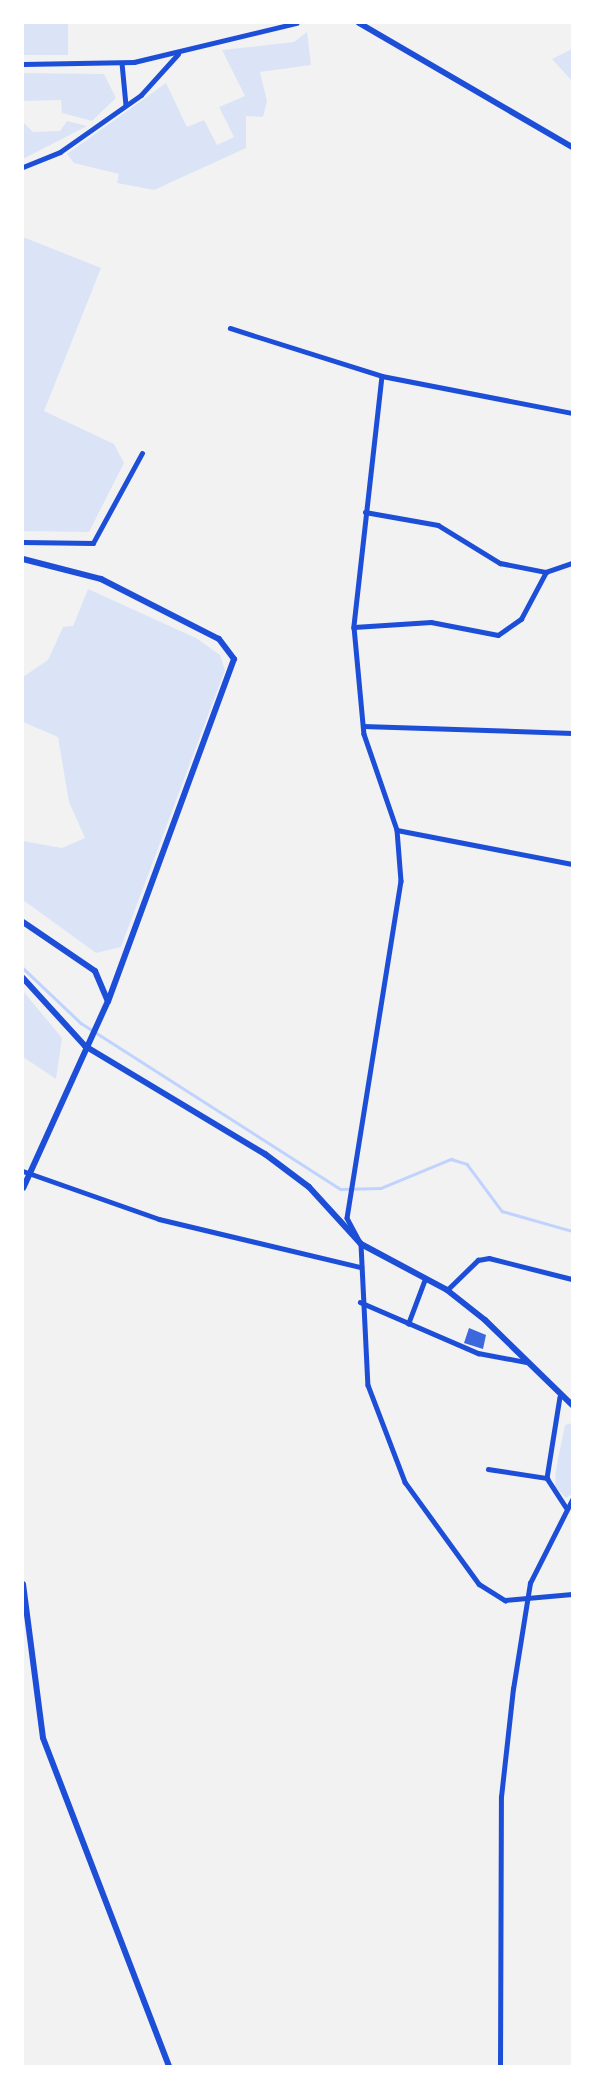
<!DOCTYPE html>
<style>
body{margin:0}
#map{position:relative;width:595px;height:2089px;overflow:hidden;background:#f2f2f2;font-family:"Archivo Narrow",sans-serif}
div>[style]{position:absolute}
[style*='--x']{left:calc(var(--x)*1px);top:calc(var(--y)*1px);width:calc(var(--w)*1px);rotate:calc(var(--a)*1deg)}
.green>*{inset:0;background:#dbe4f7;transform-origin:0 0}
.stream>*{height:2.5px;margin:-1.25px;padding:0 1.25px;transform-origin:1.25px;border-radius:1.25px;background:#bfd3fe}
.building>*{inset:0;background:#3d67dc}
.minor>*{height:4.5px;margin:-2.25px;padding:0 2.25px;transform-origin:2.25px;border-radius:2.25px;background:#1d4ed8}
.tertiary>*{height:6px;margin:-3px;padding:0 3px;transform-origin:3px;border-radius:3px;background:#1d4ed8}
span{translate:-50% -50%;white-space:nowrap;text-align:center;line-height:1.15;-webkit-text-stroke:7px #fff;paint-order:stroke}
.frame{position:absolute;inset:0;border:24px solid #fff;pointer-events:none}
</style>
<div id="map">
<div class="green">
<div style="left:23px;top:23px;width:45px;height:32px"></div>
<div style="clip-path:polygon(307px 32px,311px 65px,260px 72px,267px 101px,263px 117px,246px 116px,246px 148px,154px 190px,117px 183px,119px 174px,74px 163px,67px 154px,166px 83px,187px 127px,204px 120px,217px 145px,234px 137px,219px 107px,245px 96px,222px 50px,294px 42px)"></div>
<div style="clip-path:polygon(572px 49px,572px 81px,552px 59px)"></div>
<div style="clip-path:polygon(23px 73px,104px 74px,116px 98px,92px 121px,62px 113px,61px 100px,23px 101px)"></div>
<div style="clip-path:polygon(67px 121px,87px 126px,23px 159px,23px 122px,33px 132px,60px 131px)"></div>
<div style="clip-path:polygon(23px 237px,101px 268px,44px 411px,114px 444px,124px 463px,89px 532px,23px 531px)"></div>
<div style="clip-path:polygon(88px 589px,196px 638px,220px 655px,225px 670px,121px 947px,96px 953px,23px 900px,23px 841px,62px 848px,85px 838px,69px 802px,58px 737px,23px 722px,23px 677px,48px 660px,63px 627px,73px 626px)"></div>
<div style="clip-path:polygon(23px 991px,62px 1038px,56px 1079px,23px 1057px)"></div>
<div style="clip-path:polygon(572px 1423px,572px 1494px,566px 1498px,555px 1487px,556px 1469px,565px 1425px)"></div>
</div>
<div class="stream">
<div style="--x:23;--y:968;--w:80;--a:43.5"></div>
<div style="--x:81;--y:1023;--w:308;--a:32.6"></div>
<div style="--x:341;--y:1189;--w:40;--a:-1.4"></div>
<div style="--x:381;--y:1188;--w:76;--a:-22.5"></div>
<div style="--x:451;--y:1159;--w:17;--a:17"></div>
<div style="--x:467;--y:1164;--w:59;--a:53.3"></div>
<div style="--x:502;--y:1211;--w:73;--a:15.9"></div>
</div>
<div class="building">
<div style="clip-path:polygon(469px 1328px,486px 1335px,483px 1349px,464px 1343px)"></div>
</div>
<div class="minor">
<div style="--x:122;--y:63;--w:42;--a:84.6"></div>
<div style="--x:23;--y:64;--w:111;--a:-1"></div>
<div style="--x:134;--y:62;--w:167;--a:-13.5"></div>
<div style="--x:23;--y:167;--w:40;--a:-22"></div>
<div style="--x:60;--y:152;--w:99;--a:-35.1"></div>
<div style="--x:141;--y:95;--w:55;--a:-47.9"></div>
<div style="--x:230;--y:328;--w:159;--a:17.5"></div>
<div style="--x:382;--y:376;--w:194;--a:11"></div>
<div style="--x:382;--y:376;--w:253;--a:96.4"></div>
<div style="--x:354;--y:627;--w:107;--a:84.7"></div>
<div style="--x:364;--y:734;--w:102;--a:71"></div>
<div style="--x:397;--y:830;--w:51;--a:85.5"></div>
<div style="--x:401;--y:881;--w:341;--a:99.1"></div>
<div style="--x:347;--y:1218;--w:30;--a:62"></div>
<div style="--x:361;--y:1244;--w:141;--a:87.2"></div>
<div style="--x:368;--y:1385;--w:104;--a:69.1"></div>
<div style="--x:405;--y:1482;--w:126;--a:54"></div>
<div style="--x:479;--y:1584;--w:31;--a:32"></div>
<div style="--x:505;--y:1600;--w:67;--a:-5.1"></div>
<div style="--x:365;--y:512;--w:74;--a:10.1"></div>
<div style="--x:438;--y:525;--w:73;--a:31.5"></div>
<div style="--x:500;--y:563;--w:47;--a:11.1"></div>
<div style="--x:546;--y:572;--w:28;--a:-19"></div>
<div style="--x:23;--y:542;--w:70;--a:0.8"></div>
<div style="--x:93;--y:543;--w:102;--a:-61.4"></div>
<div style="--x:354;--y:627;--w:77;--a:-3.7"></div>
<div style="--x:431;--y:622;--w:68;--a:11"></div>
<div style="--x:498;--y:635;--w:28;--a:-35"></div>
<div style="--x:521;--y:619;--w:53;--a:-62"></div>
<div style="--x:363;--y:726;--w:209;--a:1.9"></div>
<div style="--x:397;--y:830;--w:178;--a:11"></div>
<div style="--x:23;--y:1171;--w:144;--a:19.4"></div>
<div style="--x:159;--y:1219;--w:208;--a:13.4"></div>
<div style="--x:447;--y:1290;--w:43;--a:-44.1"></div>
<div style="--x:478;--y:1260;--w:11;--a:-10"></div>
<div style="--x:489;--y:1258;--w:86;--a:14.2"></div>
<div style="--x:360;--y:1302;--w:129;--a:23.4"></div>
<div style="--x:478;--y:1353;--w:49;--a:10.6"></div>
<div style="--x:408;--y:1324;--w:48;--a:-69.3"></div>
<div style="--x:560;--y:1397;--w:82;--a:99.1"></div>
<div style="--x:547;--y:1478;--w:35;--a:57"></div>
<div style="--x:488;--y:1469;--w:60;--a:8.7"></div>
<div style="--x:500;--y:2066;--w:269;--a:-89.8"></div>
<div style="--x:501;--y:1797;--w:109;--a:-83.7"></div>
<div style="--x:513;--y:1689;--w:107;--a:-80.9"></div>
<div style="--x:530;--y:1583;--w:93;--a:-63.2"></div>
</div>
<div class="tertiary">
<div style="--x:359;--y:23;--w:246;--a:30.2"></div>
<div style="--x:23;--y:559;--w:81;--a:14.4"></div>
<div style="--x:101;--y:579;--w:132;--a:27"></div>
<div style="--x:219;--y:639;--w:25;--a:53"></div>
<div style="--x:234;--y:659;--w:364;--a:110.2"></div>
<div style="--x:23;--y:922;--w:87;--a:34.2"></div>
<div style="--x:95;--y:971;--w:33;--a:67"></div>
<div style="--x:108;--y:1001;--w:205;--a:114.4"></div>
<div style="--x:23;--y:978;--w:92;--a:47.6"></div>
<div style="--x:85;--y:1046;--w:210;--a:31"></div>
<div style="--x:265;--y:1154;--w:55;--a:36.9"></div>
<div style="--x:309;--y:1187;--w:77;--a:47.6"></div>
<div style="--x:361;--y:1244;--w:98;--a:28.1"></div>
<div style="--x:447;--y:1290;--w:48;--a:38.3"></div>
<div style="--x:485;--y:1320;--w:122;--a:44.3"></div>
<div style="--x:23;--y:1584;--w:155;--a:82.6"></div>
<div style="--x:43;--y:1738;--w:351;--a:69"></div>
</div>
<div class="frame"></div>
</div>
